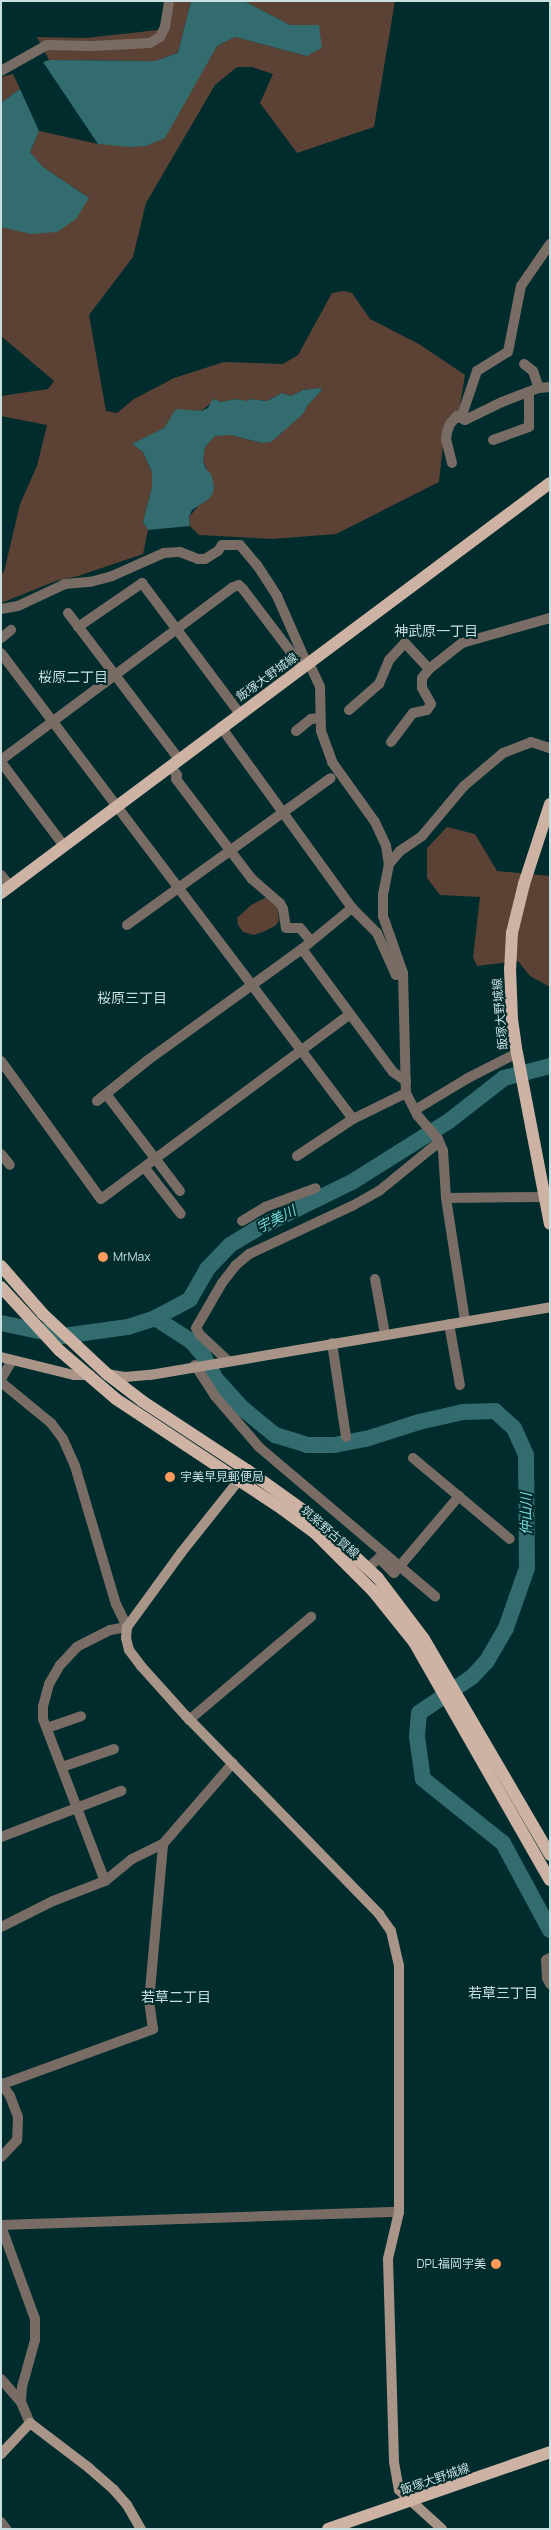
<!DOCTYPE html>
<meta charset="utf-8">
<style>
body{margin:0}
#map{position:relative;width:551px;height:2530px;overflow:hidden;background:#002c2d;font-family:Manrope,"Noto Sans JP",sans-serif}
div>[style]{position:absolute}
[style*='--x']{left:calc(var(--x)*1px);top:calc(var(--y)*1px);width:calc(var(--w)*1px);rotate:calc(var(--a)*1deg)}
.green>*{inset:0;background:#5b4234}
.water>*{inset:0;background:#326c6e}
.river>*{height:16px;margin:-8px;padding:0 8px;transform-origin:8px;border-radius:8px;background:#326c6e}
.street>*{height:10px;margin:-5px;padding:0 5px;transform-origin:5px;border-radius:5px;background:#796c65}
.secondary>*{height:10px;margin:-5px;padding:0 5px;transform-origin:5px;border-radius:5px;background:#a99488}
.primary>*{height:12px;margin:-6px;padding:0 6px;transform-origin:6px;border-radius:6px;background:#ceb3a4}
.dots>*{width:14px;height:14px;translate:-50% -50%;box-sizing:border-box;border:2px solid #002c2d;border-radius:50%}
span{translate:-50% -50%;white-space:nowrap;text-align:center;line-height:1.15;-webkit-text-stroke:4px #002c2d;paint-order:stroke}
.street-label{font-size:12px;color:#cadfdf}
.poi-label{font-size:12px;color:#cadfdf}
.left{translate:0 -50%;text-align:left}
.right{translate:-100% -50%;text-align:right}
.neighbourhood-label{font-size:14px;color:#cadfdf}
.water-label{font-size:14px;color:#7bdadc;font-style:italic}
.frame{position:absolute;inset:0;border:2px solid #cadfdf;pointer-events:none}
</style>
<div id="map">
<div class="green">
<div style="clip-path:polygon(172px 1px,191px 1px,178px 53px,155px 61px,49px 60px,37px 37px,85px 38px,158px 30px)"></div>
<div style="clip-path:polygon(244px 1px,395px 1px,374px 127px,297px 153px,260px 103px,273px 74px,252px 67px,237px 67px,215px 85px,146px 203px,133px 257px,89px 315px,106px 411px,117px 413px,134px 399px,174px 378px,224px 362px,283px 364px,298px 355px,332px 293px,343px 291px,352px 293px,370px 319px,419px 344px,465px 375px,459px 411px,444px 436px,439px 482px,336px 534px,272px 539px,199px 535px,190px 526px,189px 517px,200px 504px,209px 499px,214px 486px,203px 461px,205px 447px,215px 436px,220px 435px,231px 435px,262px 443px,282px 433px,285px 427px,303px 414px,307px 406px,322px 390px,320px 388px,303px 390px,291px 396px,282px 393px,267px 401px,251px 399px,246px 402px,237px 399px,220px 402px,216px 399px,201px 411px,176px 410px,164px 428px,132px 444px,143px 452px,152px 472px,152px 487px,143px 522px,148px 530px,143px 554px,78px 576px,56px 581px,1px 603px,1px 574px,4px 572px,20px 504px,37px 466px,47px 425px,1px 416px,1px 396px,48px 389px,54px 381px,1px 336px,1px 227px,12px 229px,89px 198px,43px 167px,30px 152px,39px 131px,98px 144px,203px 69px,217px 46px,235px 37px,307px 56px,319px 25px,290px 25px)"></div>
<div style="clip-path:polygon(13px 74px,20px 89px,1px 103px,1px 77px)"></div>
<div style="clip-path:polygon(447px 827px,475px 834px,497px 871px,550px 876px,550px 987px,530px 976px,518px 961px,477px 966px,473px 957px,480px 897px,440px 895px,427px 878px,427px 848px)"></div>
<div style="clip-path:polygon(267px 897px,277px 905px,279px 921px,275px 926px,265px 931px,254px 935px,243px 932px,238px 925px,237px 918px,251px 905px)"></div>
</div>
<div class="water">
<div style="clip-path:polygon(191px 1px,244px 1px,290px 25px,319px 25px,322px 48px,307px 56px,235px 37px,217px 46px,165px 138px,146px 146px,130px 147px,98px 144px,43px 62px,49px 60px,155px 61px,178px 53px)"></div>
<div style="clip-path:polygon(20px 89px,39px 131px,30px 152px,43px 167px,89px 198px,76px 219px,57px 232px,31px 234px,1px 227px,1px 103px)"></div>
<div style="clip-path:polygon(320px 388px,322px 390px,307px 406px,303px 414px,271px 442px,262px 443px,231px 435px,215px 436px,205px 447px,203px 461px,206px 469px,211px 474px,214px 486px,213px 493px,209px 499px,192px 510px,189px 517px,190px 526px,148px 530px,143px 522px,152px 487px,152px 472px,143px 452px,132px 444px,164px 428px,176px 409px,201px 411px,208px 408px,212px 400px,216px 399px,220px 402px,237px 399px,246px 401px,251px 399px,267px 401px,282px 393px,291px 396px,303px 390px)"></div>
</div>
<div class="river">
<div style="--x:155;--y:1318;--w:43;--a:32.6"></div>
<div style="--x:191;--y:1341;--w:18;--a:49"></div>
<div style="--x:203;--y:1355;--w:26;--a:62"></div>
<div style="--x:215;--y:1378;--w:40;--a:48"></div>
<div style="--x:242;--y:1408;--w:43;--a:39.3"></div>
<div style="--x:275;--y:1435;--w:34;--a:17"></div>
<div style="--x:307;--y:1445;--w:27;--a:0"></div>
<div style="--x:334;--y:1445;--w:33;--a:-11"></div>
<div style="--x:366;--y:1439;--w:56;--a:-17.8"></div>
<div style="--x:419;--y:1422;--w:45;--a:-12.8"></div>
<div style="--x:463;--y:1412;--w:32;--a:-2"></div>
<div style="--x:495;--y:1411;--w:25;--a:42"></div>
<div style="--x:514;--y:1428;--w:30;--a:66"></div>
<div style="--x:526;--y:1455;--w:113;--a:89.5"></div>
<div style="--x:527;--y:1568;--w:64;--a:109.3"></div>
<div style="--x:506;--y:1628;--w:39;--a:120"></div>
<div style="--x:486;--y:1662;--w:21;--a:133"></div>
<div style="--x:472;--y:1677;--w:64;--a:145.8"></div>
<div style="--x:419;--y:1713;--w:24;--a:95"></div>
<div style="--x:417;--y:1737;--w:42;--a:81.9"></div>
<div style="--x:423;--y:1779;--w:102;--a:38.7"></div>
<div style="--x:503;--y:1843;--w:99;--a:61.6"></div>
<div style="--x:1;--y:1323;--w:63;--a:11.8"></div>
<div style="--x:63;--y:1336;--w:66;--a:-7.9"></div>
<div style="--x:128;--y:1327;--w:28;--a:-18"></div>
<div style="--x:155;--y:1318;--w:40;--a:-28"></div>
<div style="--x:190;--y:1299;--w:34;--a:-60"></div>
<div style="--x:207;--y:1269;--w:33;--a:-46"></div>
<div style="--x:230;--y:1245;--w:35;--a:-31"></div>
<div style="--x:260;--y:1227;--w:102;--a:-26.1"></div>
<div style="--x:352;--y:1182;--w:115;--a:-32.2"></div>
<div style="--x:449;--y:1121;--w:70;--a:-38"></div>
<div style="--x:504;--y:1078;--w:48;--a:-14.6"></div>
</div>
<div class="street">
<div style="--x:1;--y:71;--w:53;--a:-29.5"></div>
<div style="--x:47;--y:45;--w:45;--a:1.3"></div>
<div style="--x:92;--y:46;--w:58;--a:-3"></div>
<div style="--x:150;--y:43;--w:12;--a:-31"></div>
<div style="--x:160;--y:37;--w:11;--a:-63"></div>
<div style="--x:165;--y:27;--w:26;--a:-81"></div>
<div style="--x:524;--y:364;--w:11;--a:38"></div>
<div style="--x:533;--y:371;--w:18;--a:71"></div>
<div style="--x:461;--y:418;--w:50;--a:-71.2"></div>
<div style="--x:477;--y:371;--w:36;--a:-32"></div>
<div style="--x:508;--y:352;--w:67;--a:-78.9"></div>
<div style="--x:521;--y:286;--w:51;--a:-55.4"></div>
<div style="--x:493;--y:440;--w:38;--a:-20"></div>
<div style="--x:529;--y:427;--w:35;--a:-90"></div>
<div style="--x:452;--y:463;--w:25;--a:-104"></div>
<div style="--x:446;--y:439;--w:7;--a:-82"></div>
<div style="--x:447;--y:432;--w:9;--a:-69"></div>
<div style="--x:450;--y:424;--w:11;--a:-49"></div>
<div style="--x:457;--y:416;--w:9;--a:27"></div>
<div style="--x:465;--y:420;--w:41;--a:-25.9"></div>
<div style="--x:502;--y:402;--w:40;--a:-21"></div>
<div style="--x:539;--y:388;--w:11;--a:-5"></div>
<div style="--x:1;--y:609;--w:17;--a:-10"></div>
<div style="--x:18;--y:606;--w:52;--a:-25.1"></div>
<div style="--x:65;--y:584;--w:25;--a:-5"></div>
<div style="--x:90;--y:582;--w:23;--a:-15"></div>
<div style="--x:112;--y:576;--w:57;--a:-23.9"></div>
<div style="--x:164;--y:553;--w:16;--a:-4"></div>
<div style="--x:180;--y:552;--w:19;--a:21"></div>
<div style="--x:198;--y:559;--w:7;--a:0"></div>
<div style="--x:205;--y:559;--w:15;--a:-32"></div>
<div style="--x:218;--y:551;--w:7;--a:-56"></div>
<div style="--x:222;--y:545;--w:18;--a:0"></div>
<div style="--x:240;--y:545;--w:26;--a:50"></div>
<div style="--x:257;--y:565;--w:37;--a:57"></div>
<div style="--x:277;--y:596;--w:74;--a:66.2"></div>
<div style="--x:68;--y:613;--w:183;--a:52.8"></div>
<div style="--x:78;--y:627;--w:78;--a:-34.5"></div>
<div style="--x:142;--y:583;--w:164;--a:53.2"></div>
<div style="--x:1;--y:638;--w:13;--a:-39"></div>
<div style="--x:1;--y:653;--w:584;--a:52.93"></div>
<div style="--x:353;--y:1119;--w:59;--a:-26.1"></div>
<div style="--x:309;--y:663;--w:26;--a:65"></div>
<div style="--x:320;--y:687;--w:44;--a:88.7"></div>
<div style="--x:321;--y:731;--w:33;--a:70"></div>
<div style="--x:332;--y:762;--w:74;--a:54.4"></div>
<div style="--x:375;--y:822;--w:26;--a:65"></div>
<div style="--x:386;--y:846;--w:18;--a:81"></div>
<div style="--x:389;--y:864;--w:31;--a:101"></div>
<div style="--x:383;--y:894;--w:22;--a:90"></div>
<div style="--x:383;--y:916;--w:60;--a:70.7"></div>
<div style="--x:403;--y:973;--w:120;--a:88.6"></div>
<div style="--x:406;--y:1093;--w:25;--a:63"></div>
<div style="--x:417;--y:1115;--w:32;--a:49"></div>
<div style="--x:438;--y:1139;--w:13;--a:67"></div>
<div style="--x:443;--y:1151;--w:47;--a:86.3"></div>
<div style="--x:446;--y:1198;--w:124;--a:81.2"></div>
<div style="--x:349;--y:710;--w:40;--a:-41"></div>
<div style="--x:379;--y:684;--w:26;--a:-67"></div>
<div style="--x:389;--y:660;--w:23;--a:-47"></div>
<div style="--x:405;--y:643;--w:35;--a:47"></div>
<div style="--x:221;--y:727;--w:223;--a:54.1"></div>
<div style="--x:352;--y:908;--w:35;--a:45"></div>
<div style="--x:377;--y:933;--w:46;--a:65.7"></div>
<div style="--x:396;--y:975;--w:7;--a:-16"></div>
<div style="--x:296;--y:731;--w:19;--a:-39"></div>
<div style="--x:311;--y:719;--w:8;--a:-7"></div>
<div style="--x:391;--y:742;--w:36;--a:-53"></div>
<div style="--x:413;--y:713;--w:14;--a:-12"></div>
<div style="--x:427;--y:710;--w:7;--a:-56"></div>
<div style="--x:431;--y:704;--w:18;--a:-119"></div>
<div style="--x:422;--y:688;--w:10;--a:-90"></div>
<div style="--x:422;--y:678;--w:11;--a:-52"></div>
<div style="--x:429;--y:669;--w:42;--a:-38.2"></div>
<div style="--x:462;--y:643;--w:91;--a:-15.9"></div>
<div style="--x:1;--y:760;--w:289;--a:-36.7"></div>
<div style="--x:233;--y:587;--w:6;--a:-18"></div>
<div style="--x:239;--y:585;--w:6;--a:45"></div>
<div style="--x:243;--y:589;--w:99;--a:52.8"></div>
<div style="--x:1;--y:762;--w:105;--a:53.1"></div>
<div style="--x:170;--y:766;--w:11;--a:52"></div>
<div style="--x:177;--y:775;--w:4;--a:104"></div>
<div style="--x:176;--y:779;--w:126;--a:52.8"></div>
<div style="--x:252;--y:879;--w:37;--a:41"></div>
<div style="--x:280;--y:903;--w:7;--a:63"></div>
<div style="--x:283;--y:909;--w:19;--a:81"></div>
<div style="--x:286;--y:928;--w:14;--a:0"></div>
<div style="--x:300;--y:928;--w:17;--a:50"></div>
<div style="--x:389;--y:864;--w:17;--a:-50"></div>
<div style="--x:400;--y:851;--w:27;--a:-34"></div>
<div style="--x:422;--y:836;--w:65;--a:-50"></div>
<div style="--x:464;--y:786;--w:51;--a:-40.2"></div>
<div style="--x:503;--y:753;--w:30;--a:-21"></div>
<div style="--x:531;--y:742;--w:20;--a:18"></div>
<div style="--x:1;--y:875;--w:14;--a:51"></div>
<div style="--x:127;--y:925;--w:251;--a:-35.8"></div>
<div style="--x:302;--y:949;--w:153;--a:53.5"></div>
<div style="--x:393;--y:1072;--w:16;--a:35"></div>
<div style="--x:1;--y:1061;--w:170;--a:54.1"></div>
<div style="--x:101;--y:1199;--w:310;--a:-36.6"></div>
<div style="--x:106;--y:1094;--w:122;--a:52.7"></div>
<div style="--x:97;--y:1101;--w:65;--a:-38.8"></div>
<div style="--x:148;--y:1060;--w:190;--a:-35.8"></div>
<div style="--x:302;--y:949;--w:65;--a:-39.4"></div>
<div style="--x:415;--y:1110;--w:62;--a:-31.1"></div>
<div style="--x:468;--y:1078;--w:55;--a:-27"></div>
<div style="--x:1;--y:1154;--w:14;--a:51"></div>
<div style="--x:297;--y:1156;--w:67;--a:-33.5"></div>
<div style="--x:145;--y:1168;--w:58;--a:52"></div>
<div style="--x:446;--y:1198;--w:104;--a:-0.6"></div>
<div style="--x:242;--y:1221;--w:27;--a:-31"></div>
<div style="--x:265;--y:1207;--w:54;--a:-20.4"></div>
<div style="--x:375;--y:1279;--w:56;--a:79.7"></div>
<div style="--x:449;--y:1324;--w:62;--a:79.8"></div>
<div style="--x:332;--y:1343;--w:95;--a:81.5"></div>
<div style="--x:227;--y:1360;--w:37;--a:-137"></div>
<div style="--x:200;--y:1335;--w:8;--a:-120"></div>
<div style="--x:196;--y:1328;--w:52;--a:-60"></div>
<div style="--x:222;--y:1283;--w:23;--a:-52"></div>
<div style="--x:236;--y:1265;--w:17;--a:-40"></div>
<div style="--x:249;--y:1254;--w:114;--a:-25"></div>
<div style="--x:352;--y:1206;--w:31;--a:-29"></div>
<div style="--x:379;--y:1191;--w:77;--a:-39.2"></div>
<div style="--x:195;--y:1365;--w:37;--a:57"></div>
<div style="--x:215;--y:1396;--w:67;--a:49.2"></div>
<div style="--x:259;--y:1447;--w:231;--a:40.3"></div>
<div style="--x:1;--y:1379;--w:21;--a:-59"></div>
<div style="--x:1;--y:1382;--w:65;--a:39.4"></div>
<div style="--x:51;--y:1423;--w:20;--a:53"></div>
<div style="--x:63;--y:1439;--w:30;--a:66"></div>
<div style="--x:75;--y:1466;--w:144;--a:73.5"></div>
<div style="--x:116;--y:1604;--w:25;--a:64"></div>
<div style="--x:127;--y:1627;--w:17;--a:170"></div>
<div style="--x:110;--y:1630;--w:37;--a:153"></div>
<div style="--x:77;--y:1647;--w:25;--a:133"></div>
<div style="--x:60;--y:1665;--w:22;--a:120"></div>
<div style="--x:49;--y:1684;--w:24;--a:105"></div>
<div style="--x:43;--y:1707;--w:12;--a:90"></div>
<div style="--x:43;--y:1719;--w:173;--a:69.1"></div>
<div style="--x:413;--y:1458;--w:126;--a:39.9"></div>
<div style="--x:368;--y:1568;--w:15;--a:-42"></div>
<div style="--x:379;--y:1558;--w:21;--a:45"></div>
<div style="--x:394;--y:1573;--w:101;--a:-49.8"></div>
<div style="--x:189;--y:1720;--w:160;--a:-40.2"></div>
<div style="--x:47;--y:1728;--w:36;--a:-19"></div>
<div style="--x:62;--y:1767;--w:55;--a:-19.1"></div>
<div style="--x:1;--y:1837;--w:129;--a:-21"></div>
<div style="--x:1;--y:1927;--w:58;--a:-26.6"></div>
<div style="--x:53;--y:1901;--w:56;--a:-21"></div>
<div style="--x:105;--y:1881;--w:35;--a:-39"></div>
<div style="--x:132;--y:1859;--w:34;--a:-26"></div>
<div style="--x:163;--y:1844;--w:107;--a:-49.2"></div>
<div style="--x:550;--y:1958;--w:4;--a:153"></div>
<div style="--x:546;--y:1960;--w:18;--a:87"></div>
<div style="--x:547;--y:1978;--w:7;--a:63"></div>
<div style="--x:1;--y:2083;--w:16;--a:55"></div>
<div style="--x:10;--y:2096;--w:22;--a:69"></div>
<div style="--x:18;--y:2117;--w:23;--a:92"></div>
<div style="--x:17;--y:2140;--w:23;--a:133"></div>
<div style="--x:3;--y:2084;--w:160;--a:-20.1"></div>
<div style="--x:153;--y:2029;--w:27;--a:-98"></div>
<div style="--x:149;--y:2002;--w:159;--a:-84.9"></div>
<div style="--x:1;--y:2225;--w:398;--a:-1.9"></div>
<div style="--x:1;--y:2226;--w:99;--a:69.9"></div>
<div style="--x:35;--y:2319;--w:21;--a:90"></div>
<div style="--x:35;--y:2340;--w:49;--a:105.5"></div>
<div style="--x:22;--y:2387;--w:15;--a:94"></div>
<div style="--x:21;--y:2402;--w:23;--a:67"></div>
<div style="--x:1;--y:2379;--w:30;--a:49"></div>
<div style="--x:1;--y:2522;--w:9;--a:54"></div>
</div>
<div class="secondary">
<div style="--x:1;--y:1357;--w:75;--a:13.9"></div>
<div style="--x:74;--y:1375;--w:16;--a:0"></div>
<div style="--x:107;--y:1374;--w:18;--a:9"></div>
<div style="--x:125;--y:1377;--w:25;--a:-5"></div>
<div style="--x:150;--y:1375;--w:406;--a:-9.6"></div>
<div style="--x:243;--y:1475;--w:100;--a:128.5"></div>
<div style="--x:181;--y:1553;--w:92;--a:126.1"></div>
<div style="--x:127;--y:1627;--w:11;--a:95"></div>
<div style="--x:126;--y:1638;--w:12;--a:76"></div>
<div style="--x:129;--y:1650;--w:20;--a:53"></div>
<div style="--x:141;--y:1666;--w:67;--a:48"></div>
<div style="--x:186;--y:1716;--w:277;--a:45.7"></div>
<div style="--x:379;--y:1914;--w:21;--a:55"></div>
<div style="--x:391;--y:1931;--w:36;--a:77"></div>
<div style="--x:399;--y:1966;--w:246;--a:90"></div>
<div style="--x:399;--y:2212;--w:48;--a:103.2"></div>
<div style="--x:388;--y:2259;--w:203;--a:88.3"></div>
<div style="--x:394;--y:2462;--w:28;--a:80"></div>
<div style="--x:399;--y:2490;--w:58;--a:42.2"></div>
<div style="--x:1;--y:2454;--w:42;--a:-46.9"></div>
<div style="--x:30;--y:2423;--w:74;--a:37.3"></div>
<div style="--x:89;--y:2468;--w:33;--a:41"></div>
<div style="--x:114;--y:2490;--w:20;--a:49"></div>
<div style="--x:127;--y:2505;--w:28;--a:60"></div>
</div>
<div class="primary">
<div style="--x:550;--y:804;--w:84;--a:108"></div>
<div style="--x:524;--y:884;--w:50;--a:103.8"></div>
<div style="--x:512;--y:933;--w:36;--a:93"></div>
<div style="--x:510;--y:969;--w:50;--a:87.7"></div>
<div style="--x:512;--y:1019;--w:34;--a:82"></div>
<div style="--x:517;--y:1053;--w:174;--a:79.1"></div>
<div style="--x:1;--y:893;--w:685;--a:-36.75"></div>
<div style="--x:1;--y:1266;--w:64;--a:48.8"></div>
<div style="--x:43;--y:1314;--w:88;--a:43.2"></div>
<div style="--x:107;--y:1374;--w:44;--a:37.6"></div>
<div style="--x:142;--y:1401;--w:126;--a:33.3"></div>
<div style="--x:247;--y:1470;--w:81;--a:35.5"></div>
<div style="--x:313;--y:1517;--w:89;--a:43.2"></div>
<div style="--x:378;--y:1578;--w:76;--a:53"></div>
<div style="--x:424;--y:1639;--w:250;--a:59.7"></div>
<div style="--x:1;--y:1287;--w:86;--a:47.4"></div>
<div style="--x:59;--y:1350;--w:75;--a:40.7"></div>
<div style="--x:116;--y:1399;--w:199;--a:33.5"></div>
<div style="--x:282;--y:1509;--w:41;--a:36"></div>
<div style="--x:315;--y:1533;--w:82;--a:45"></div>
<div style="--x:373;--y:1591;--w:65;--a:51.2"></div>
<div style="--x:414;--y:1642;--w:274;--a:60.3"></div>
<div style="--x:328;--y:2529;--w:235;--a:-19.1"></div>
</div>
<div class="dots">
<div style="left:103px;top:1257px;background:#ff9b5b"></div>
<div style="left:170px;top:1477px;background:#ff9b5b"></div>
<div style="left:496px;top:2264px;background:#ff9b5b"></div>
</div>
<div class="street-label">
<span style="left:267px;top:677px;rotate:-36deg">飯塚大野城線</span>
<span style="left:500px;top:1014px;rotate:-95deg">飯塚大野城線</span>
<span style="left:330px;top:1532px;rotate:41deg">筑紫野古賀線</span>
<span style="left:435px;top:2479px;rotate:-19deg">飯塚大野城線</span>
</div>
<div class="poi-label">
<span class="left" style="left:113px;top:1257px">MrMax</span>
<span class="left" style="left:180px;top:1477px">宇美早見郵便局</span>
<span class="right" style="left:486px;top:2264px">DPL福岡宇美</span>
</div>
<div class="neighbourhood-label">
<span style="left:436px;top:631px">神武原一丁目</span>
<span style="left:73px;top:677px">桜原二丁目</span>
<span style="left:132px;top:998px">桜原三丁目</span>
<span style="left:503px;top:1993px">若草三丁目</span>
<span style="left:176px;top:1997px">若草二丁目</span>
</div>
<div class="water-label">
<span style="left:276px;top:1219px;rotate:-27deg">宇美川</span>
<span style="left:526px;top:1514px;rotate:-90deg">仲山川</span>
</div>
<div class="frame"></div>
</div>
